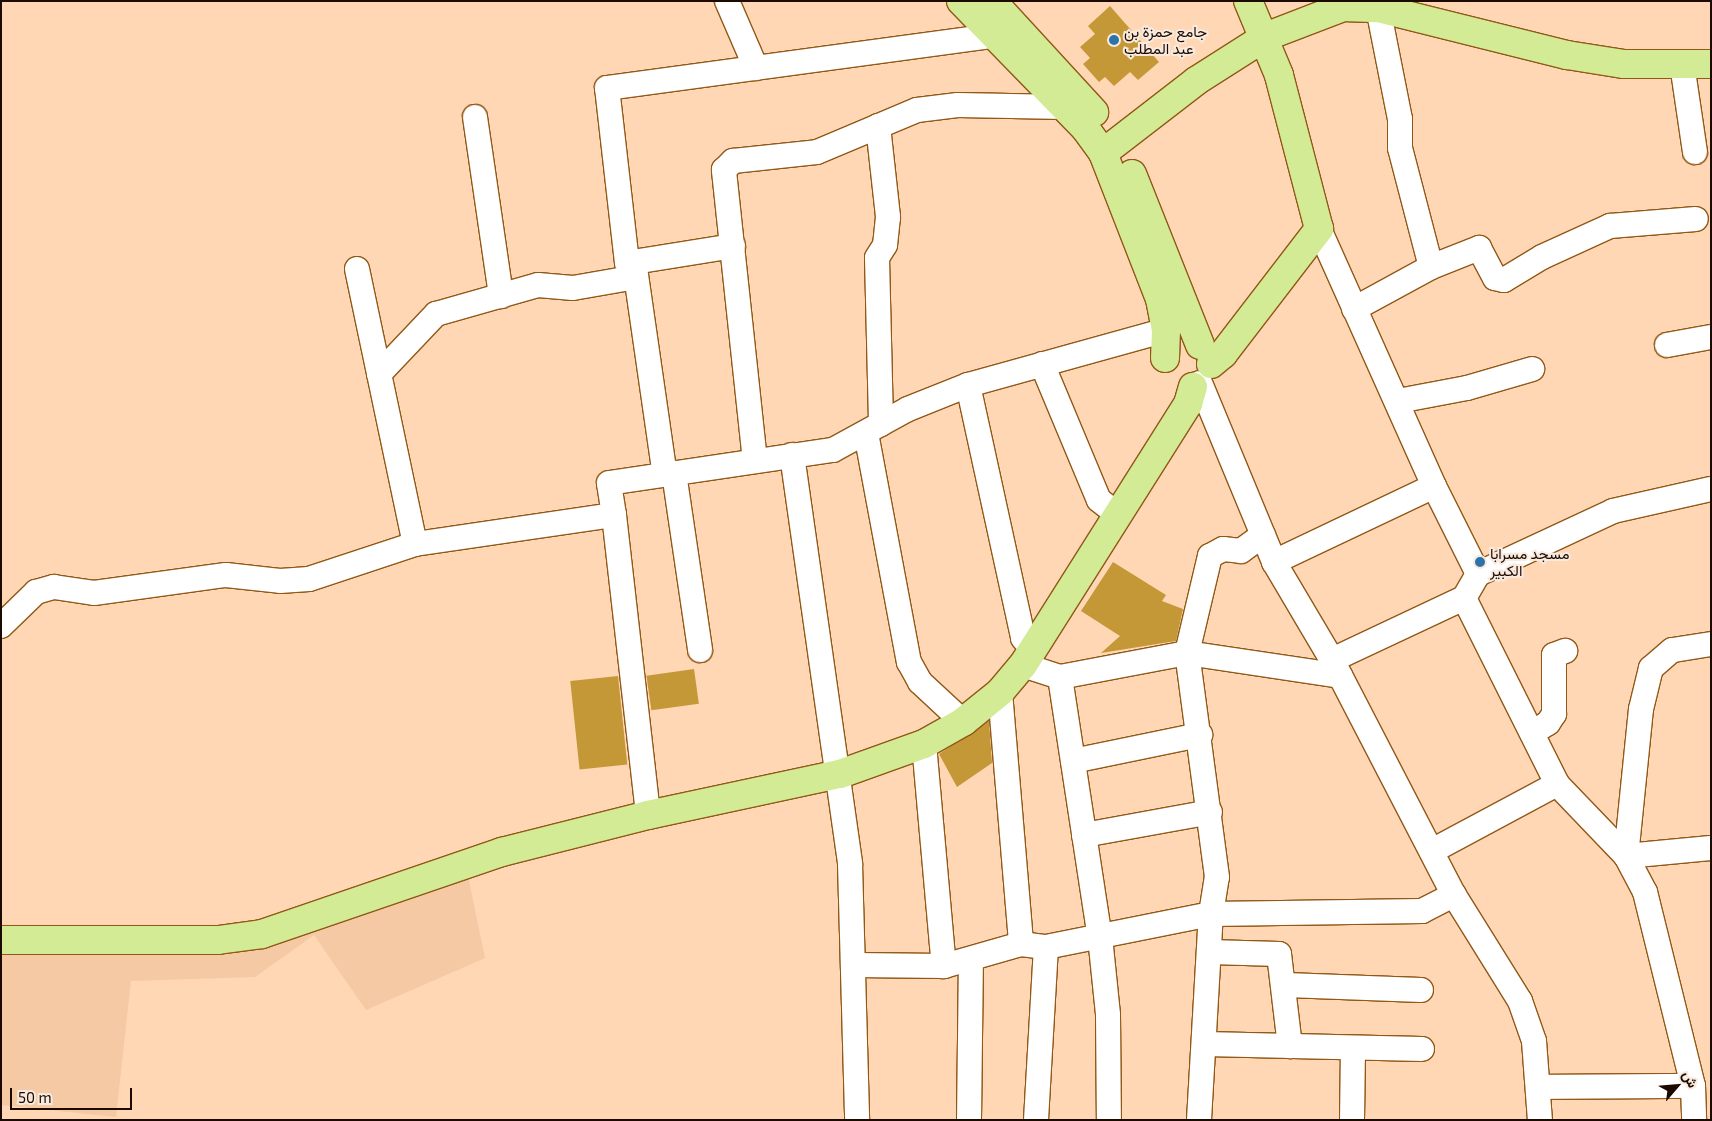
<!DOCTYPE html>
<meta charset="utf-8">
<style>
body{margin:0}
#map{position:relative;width:1712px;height:1121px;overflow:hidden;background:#ffd7b4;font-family:"Exo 2",Vazirmatn,sans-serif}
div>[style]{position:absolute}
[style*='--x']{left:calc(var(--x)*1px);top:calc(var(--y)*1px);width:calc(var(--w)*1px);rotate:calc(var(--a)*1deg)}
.built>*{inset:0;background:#f4c9a3}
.building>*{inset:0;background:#c59837;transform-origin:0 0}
.roads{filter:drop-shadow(1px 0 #915817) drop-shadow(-1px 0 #915817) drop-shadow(0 1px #915817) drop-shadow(0 -1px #915817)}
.minor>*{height:24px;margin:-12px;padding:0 12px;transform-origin:12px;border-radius:12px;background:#fff}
.major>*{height:28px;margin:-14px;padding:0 14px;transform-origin:14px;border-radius:14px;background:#d3eb95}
.dots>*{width:14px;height:14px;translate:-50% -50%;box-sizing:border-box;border:2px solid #f8eadf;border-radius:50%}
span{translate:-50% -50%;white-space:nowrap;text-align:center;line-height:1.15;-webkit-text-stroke:4px #f8eadf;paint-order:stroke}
.poi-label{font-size:15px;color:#1c0a00}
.left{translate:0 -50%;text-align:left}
.frame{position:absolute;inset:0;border:2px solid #1c0a00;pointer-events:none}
.north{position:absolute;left:1652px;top:1061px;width:50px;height:50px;-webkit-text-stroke:4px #f8eadf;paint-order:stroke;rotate:63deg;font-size:14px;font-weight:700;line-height:20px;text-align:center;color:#1c0a00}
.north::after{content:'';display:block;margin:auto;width:18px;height:22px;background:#1c0a00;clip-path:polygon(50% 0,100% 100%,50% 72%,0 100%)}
.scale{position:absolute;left:10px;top:1088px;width:122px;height:22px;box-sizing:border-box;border:2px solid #1c0a00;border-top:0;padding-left:6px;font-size:15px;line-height:18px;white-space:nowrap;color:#1c0a00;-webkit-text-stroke:4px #f8eadf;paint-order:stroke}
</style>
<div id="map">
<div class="built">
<div style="clip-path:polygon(468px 876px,485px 958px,366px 1010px,314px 935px,255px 977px,131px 981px,116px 1117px,1px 1105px,1px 948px,239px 948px)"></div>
</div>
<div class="building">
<div style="clip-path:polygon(1110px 6px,1159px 62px,1138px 80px,1130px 72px,1114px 86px,1105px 77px,1099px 82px,1083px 64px,1090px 58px,1080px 47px,1095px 34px,1088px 26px)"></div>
<div style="clip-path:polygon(1113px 562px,1166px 595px,1162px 601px,1183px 609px,1176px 641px,1101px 653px,1120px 636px,1081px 611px)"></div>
<div style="left:694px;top:669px;width:35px;height:48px;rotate:82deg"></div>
<div style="left:618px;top:676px;width:89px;height:48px;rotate:84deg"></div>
<div style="clip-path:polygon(989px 721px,992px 763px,957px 787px,939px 754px)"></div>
</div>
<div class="roads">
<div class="minor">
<div style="--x:727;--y:1;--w:73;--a:66.6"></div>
<div style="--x:1378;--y:8;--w:113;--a:78.8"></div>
<div style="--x:1400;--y:119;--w:29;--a:90"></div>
<div style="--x:1400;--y:148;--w:123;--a:75.4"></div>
<div style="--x:1682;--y:64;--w:89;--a:81.6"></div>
<div style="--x:475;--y:117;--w:181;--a:81.7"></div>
<div style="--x:878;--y:126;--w:92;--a:83.7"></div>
<div style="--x:888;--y:217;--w:28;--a:96"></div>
<div style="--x:885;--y:245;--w:15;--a:122"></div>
<div style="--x:877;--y:258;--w:166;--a:88.6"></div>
<div style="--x:1319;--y:229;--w:282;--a:65.9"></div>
<div style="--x:1434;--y:486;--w:98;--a:63.4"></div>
<div style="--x:1478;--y:574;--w:28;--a:120"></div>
<div style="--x:1464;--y:598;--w:208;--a:63.4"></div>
<div style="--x:1557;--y:784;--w:100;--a:46.2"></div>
<div style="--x:1626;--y:856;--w:41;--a:62.2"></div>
<div style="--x:1645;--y:892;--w:200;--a:76.1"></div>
<div style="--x:1693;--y:1086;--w:34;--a:88"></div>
<div style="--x:733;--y:246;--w:107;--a:170.9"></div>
<div style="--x:627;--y:263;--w:176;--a:-96.5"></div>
<div style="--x:607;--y:88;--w:390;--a:-7.7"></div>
<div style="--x:634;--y:261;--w:216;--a:81.8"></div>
<div style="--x:357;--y:269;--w:281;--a:78.1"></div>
<div style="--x:1354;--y:309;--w:88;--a:-28.6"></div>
<div style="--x:1431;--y:267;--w:52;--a:-21.6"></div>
<div style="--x:1479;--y:248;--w:34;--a:62"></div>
<div style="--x:1495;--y:278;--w:9;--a:13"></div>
<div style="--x:1504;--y:280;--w:44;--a:-31.2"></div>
<div style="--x:1542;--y:257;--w:75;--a:-24.5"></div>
<div style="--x:1610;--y:226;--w:86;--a:-4.7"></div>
<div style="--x:1667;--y:345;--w:45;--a:-10.3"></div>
<div style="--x:1042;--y:364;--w:147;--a:67.3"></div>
<div style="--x:1099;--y:500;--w:24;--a:38"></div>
<div style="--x:379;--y:374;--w:83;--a:-46.5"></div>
<div style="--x:436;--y:314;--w:106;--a:-15.9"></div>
<div style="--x:538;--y:285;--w:35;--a:5"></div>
<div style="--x:573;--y:288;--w:64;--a:-9.9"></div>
<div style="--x:1200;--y:383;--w:194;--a:67.5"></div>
<div style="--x:1274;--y:562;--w:114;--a:59.4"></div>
<div style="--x:1332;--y:660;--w:265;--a:62.6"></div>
<div style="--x:1454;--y:895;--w:125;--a:58.1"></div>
<div style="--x:1520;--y:1001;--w:42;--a:70.7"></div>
<div style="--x:1534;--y:1041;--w:79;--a:85.7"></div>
<div style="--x:968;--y:385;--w:259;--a:77.7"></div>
<div style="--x:1023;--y:638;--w:16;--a:50"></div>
<div style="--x:1398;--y:401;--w:70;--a:-10.7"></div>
<div style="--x:1467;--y:388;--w:68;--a:-16.3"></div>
<div style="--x:866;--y:433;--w:233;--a:79.4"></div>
<div style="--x:909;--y:662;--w:23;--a:61"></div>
<div style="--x:920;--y:682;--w:59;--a:42.9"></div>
<div style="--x:792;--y:455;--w:413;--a:81.9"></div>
<div style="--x:850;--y:864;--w:256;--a:88.4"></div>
<div style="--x:755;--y:461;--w:293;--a:-96.1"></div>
<div style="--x:724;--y:170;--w:13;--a:-45"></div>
<div style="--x:733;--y:161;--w:84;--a:-6.1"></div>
<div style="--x:817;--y:152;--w:108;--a:-22.8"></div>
<div style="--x:917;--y:110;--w:41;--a:-7"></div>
<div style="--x:958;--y:105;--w:106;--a:1.1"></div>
<div style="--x:674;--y:473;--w:179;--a:81.6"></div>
<div style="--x:614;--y:515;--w:32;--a:-99"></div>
<div style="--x:609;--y:483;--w:226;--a:-8.4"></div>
<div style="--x:833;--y:450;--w:85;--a:-28.7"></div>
<div style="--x:908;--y:409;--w:65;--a:-21.8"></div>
<div style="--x:968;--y:385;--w:205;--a:-15.5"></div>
<div style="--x:1274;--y:562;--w:177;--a:-25.4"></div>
<div style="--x:1478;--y:574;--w:149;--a:-25"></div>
<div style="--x:1613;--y:511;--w:100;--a:-12.7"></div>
<div style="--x:1;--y:626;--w:49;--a:-44.2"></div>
<div style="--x:36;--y:592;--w:19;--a:-16"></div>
<div style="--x:54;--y:587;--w:40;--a:8.5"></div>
<div style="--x:94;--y:593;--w:133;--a:-7.8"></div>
<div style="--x:226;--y:575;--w:54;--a:6.3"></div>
<div style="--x:280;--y:581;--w:29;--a:-4"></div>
<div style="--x:309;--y:579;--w:112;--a:-18.3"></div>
<div style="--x:415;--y:544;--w:201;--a:-8.3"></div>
<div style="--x:614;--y:515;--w:302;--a:83.5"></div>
<div style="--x:1711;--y:644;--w:39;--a:171"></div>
<div style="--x:1672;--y:650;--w:28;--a:139"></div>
<div style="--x:1651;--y:668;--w:42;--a:103.7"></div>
<div style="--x:1641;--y:709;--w:148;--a:95.8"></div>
<div style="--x:1626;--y:856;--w:85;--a:-5.4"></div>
<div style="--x:1332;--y:660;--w:146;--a:-25.2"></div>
<div style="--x:1023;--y:665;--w:39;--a:18"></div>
<div style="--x:1060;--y:677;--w:129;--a:-10.7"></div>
<div style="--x:1187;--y:653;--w:155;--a:8.5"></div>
<div style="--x:1060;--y:677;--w:263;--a:81.3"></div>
<div style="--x:1100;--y:937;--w:78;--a:84.1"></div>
<div style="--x:1108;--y:1015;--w:105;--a:89.5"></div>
<div style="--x:1000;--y:692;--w:253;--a:85.2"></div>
<div style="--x:1532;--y:733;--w:19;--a:-32"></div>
<div style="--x:1548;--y:723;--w:11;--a:-56"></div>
<div style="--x:1554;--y:714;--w:59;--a:-90"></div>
<div style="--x:1554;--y:655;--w:12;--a:-20"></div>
<div style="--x:924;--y:744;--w:223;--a:84.9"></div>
<div style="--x:1073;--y:761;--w:130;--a:-11.6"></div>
<div style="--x:1084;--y:835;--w:128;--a:-10.3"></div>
<div style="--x:1432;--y:851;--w:142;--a:-28.2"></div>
<div style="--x:1209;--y:952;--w:70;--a:1.6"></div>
<div style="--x:1279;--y:954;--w:93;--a:83.2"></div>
<div style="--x:855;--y:965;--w:89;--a:0.6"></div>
<div style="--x:944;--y:966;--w:80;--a:-15.9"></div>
<div style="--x:1021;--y:944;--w:25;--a:7"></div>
<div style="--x:1046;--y:947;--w:168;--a:-11.3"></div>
<div style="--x:1211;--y:914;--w:211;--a:-0.8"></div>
<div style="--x:1422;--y:911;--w:36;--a:-27"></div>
<div style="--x:1286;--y:985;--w:135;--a:2.1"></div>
<div style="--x:1205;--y:1044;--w:217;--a:1.3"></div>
<div style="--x:1540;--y:1087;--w:153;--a:-0.4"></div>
<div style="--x:969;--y:1120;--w:160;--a:-89.3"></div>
<div style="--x:1036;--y:1120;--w:173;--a:-86.7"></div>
<div style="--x:1199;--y:1120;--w:206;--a:-86.7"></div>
<div style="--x:1211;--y:914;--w:37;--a:-81"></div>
<div style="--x:1217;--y:877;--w:226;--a:-97.6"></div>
<div style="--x:1187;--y:653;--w:100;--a:-76.7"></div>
<div style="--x:1210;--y:556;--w:15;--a:-28"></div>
<div style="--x:1223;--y:549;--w:18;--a:6"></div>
<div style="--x:1241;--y:551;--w:27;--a:-36"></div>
<div style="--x:1352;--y:1120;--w:72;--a:-89.2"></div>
</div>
<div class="major">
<div style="--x:961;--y:1;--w:177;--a:45.7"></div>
<div style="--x:1085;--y:128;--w:31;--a:54"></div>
<div style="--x:1103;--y:153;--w:157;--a:68.7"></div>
<div style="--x:1160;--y:299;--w:32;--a:79"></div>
<div style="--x:1166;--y:330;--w:28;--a:92"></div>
<div style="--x:992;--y:1;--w:151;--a:47.4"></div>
<div style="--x:1103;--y:153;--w:118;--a:-37.7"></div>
<div style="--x:1196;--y:81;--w:82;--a:-32.5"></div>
<div style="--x:1265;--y:37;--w:84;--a:-21"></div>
<div style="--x:1343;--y:7;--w:35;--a:2"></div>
<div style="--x:1378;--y:8;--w:195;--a:14"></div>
<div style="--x:1567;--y:55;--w:58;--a:9"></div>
<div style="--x:1624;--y:64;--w:87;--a:0"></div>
<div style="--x:1132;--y:174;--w:184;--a:68.3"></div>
<div style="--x:1211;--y:364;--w:16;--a:-40"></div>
<div style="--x:1223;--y:354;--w:158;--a:-52.5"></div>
<div style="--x:1319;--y:229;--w:159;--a:-104.6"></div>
<div style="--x:1279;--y:75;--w:80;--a:-112.7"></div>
<div style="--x:1;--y:940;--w:217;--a:0"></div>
<div style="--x:218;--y:940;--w:44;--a:-7.8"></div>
<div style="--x:262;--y:934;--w:254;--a:-18.9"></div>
<div style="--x:502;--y:852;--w:151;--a:-14.2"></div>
<div style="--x:648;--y:815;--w:196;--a:-12.1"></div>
<div style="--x:840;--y:774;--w:89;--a:-19.7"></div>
<div style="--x:924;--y:744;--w:45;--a:-29.4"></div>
<div style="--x:963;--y:722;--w:48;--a:-39"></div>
<div style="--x:1000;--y:692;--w:35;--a:-50"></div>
<div style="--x:1023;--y:665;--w:309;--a:-57.7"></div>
<div style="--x:1188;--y:404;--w:18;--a:-74"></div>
</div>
</div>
<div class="dots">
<div style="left:1114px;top:40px;background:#2b74a8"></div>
<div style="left:1480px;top:562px;background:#2b74a8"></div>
</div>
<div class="poi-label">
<span class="left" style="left:1124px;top:40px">جامع حمزة بن<br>عبد المطلب</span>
<span class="left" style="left:1490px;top:562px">مسجد مسرابا<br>الكبير</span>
</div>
<div class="frame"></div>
<div class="north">ش</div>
<div class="scale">50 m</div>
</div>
